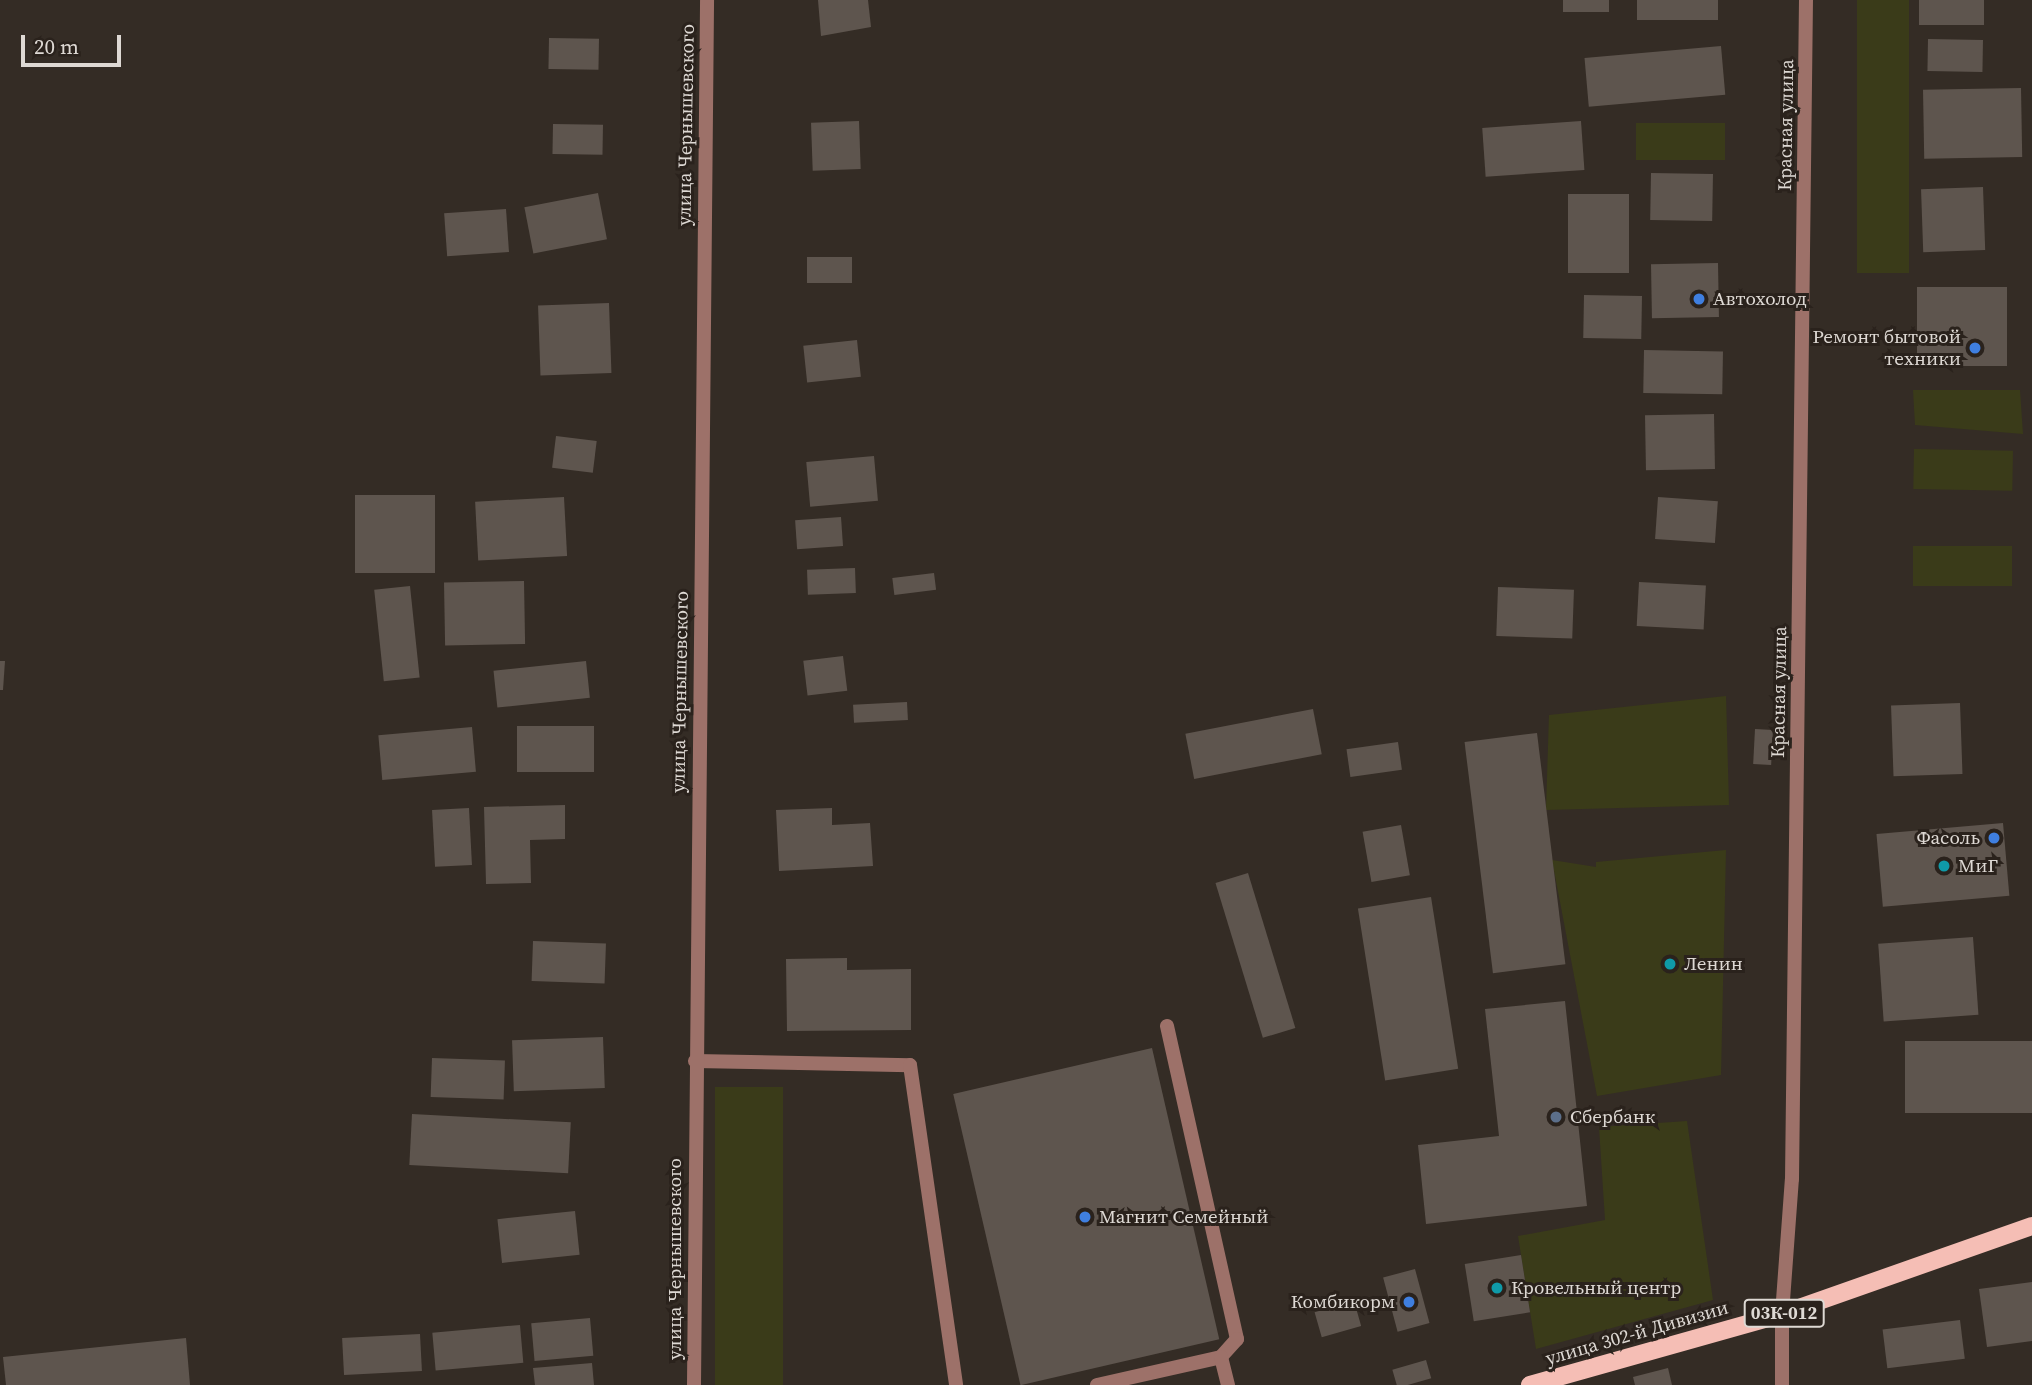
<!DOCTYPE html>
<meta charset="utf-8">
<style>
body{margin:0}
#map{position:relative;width:2032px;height:1385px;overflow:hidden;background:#342c25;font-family:"Source Serif 4",serif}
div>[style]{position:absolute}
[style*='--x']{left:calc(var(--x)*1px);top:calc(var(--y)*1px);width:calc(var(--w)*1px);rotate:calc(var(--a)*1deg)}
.green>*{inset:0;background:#3a3b19;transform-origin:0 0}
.building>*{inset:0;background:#5e554e;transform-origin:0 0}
.service>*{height:14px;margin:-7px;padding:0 7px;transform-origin:7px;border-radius:7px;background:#9d7169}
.minor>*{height:14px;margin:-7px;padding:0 7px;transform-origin:7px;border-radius:7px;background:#9d7169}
.tertiary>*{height:14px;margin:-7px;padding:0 7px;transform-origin:7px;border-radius:7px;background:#9d7169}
.primary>*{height:18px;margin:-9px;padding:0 9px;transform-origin:9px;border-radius:9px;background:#f5beb5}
.dots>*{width:19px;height:19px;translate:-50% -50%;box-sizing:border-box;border:4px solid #2a221c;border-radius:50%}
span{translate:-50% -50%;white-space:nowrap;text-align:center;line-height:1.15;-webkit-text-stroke:6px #2a221c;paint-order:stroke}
.shield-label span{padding:2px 5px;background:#2a221c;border:2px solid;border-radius:5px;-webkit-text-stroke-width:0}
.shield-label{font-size:18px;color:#ded9d4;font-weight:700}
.street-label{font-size:19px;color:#ded9d4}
.poi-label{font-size:19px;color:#ded9d4}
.left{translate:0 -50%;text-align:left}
.right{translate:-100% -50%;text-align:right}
.scale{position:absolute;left:21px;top:35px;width:100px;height:32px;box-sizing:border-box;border:4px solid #ded9d4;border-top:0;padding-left:9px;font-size:21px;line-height:24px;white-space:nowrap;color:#ded9d4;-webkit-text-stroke:5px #2a221c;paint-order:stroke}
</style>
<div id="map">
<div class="green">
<div style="left:1857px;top:0;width:52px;height:273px"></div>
<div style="left:1636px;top:123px;width:89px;height:37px"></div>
<div style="clip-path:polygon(1913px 390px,2020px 390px,2023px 434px,1915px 425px)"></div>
<div style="left:1914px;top:449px;width:99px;height:40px;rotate:1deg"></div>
<div style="left:1913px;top:546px;width:99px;height:40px"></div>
<div style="clip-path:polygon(1726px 696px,1729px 805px,1546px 810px,1549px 715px)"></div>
<div style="clip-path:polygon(1726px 850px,1721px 1075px,1597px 1096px,1552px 860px,1596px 867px,1596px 862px)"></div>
<div style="left:715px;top:1087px;width:68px;height:298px"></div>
<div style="clip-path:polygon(1687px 1121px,1713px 1300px,1536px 1349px,1518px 1236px,1605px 1220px,1599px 1127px)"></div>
</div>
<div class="building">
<div style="clip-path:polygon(818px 0,868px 0,871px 27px,821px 36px)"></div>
<div style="left:1563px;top:0;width:46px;height:12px"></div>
<div style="left:1637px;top:0;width:81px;height:20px"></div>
<div style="left:1919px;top:0;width:65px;height:25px"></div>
<div style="left:549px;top:38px;width:50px;height:31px;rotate:1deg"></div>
<div style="left:1928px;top:39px;width:55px;height:32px;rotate:1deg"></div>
<div style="left:1721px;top:46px;width:49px;height:137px;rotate:85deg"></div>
<div style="left:2021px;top:88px;width:69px;height:98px;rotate:89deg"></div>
<div style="left:859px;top:121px;width:48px;height:48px;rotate:88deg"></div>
<div style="left:1581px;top:121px;width:49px;height:99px;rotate:86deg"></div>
<div style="left:553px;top:124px;width:50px;height:30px;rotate:1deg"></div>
<div style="left:1651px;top:173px;width:62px;height:47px;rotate:1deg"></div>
<div style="left:1983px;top:187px;width:63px;height:62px;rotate:88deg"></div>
<div style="left:598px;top:193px;width:47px;height:75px;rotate:79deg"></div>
<div style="left:1629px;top:194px;width:79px;height:61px;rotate:90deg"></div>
<div style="left:506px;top:209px;width:43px;height:62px;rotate:86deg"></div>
<div style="left:852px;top:257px;width:26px;height:45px;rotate:90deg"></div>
<div style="left:1718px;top:263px;width:54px;height:67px;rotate:89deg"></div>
<div style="left:1917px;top:287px;width:90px;height:79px"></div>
<div style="left:1584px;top:295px;width:58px;height:43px;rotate:1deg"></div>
<div style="left:609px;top:303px;width:70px;height:71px;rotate:88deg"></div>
<div style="left:857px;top:340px;width:37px;height:54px;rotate:84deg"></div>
<div style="left:1644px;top:350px;width:79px;height:43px;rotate:1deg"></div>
<div style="left:1714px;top:414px;width:55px;height:69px;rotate:89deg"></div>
<div style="left:556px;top:436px;width:41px;height:32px;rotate:7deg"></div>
<div style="left:874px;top:456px;width:45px;height:68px;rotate:85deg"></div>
<div style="left:435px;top:495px;width:78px;height:80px;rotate:90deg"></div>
<div style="left:564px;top:497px;width:59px;height:89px;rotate:87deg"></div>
<div style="left:1658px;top:497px;width:60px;height:42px;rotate:4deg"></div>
<div style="left:841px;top:517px;width:29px;height:46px;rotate:86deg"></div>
<div style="left:855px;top:568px;width:25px;height:48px;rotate:88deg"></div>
<div style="left:934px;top:573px;width:17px;height:42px;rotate:83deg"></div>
<div style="left:524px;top:581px;width:63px;height:80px;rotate:89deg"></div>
<div style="left:1639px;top:582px;width:67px;height:44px;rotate:3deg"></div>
<div style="left:410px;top:586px;width:92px;height:36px;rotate:84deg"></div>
<div style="left:1498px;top:587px;width:76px;height:49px;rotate:2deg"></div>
<div style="left:843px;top:656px;width:35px;height:40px;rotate:83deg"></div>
<div style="clip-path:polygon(0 661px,5px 661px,3px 690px,0 690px)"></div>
<div style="left:586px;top:661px;width:37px;height:93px;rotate:84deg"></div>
<div style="left:907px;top:702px;width:18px;height:54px;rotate:87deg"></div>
<div style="left:1960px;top:703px;width:71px;height:69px;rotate:88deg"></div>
<div style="left:1313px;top:709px;width:46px;height:130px;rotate:79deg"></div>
<div style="left:517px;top:726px;width:77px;height:46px"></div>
<div style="left:472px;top:727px;width:45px;height:94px;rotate:85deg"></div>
<div style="left:1755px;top:729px;width:18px;height:35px;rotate:3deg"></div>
<div style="left:1537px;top:733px;width:233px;height:73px;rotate:83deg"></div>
<div style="left:1398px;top:742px;width:28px;height:52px;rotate:82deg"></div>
<div style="clip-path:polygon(565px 805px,565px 839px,530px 840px,531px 883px,486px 884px,484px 807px)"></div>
<div style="left:469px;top:808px;width:57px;height:37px;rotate:87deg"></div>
<div style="clip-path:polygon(832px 808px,832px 825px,870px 823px,873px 866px,779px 871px,776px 810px)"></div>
<div style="left:2003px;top:823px;width:73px;height:127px;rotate:85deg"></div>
<div style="left:1401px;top:825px;width:51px;height:39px;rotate:80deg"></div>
<div style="left:1248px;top:873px;width:162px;height:34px;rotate:73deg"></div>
<div style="left:1431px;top:897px;width:174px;height:74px;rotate:81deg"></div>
<div style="left:1973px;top:937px;width:78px;height:95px;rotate:86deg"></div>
<div style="left:533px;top:941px;width:73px;height:40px;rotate:2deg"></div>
<div style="clip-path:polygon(847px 958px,847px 970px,911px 969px,911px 1030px,787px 1031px,786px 959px)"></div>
<div style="clip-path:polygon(1565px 1001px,1587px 1206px,1426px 1224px,1418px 1145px,1499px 1136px,1485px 1009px)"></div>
<div style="left:603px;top:1037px;width:51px;height:91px;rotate:88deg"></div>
<div style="left:2032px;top:1041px;width:72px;height:127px;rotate:90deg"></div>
<div style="left:1152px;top:1048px;width:299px;height:204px;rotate:77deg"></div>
<div style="left:432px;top:1058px;width:73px;height:39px;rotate:2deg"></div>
<div style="left:412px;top:1114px;width:159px;height:51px;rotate:3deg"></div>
<div style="left:575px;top:1211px;width:44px;height:78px;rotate:84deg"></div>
<div style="left:1521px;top:1255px;width:58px;height:57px;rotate:81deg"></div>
<div style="left:1415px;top:1269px;width:56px;height:33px;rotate:75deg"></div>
<div style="clip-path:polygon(2032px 1282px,2032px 1341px,1987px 1347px,1979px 1289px)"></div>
<div style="left:1354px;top:1301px;width:26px;height:41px;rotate:74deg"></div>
<div style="left:590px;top:1318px;width:38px;height:59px;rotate:85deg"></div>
<div style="left:1960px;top:1320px;width:39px;height:78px;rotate:83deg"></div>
<div style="left:520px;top:1325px;width:38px;height:88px;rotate:85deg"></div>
<div style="left:420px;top:1334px;width:37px;height:78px;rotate:87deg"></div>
<div style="clip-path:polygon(186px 1338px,190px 1385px,6px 1385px,3px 1357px)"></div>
<div style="left:1426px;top:1360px;width:19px;height:35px;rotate:74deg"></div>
<div style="clip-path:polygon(592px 1363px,594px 1385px,535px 1385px,533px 1368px)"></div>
<div style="clip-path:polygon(1668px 1368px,1672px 1385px,1635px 1385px,1633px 1377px)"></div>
</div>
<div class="service">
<div style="--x:1167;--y:1026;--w:321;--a:77.4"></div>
<div style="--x:1237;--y:1339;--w:24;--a:132"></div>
<div style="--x:695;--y:1061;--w:215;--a:1.1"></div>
<div style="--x:910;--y:1065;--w:323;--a:81.8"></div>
<div style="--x:1097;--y:1385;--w:127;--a:-12.7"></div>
<div style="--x:1221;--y:1357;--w:29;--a:76"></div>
</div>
<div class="minor">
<div style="--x:1782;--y:1314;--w:71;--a:90"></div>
<div style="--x:694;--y:1385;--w:1385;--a:-89.46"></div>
</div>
<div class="tertiary">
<div style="--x:1782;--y:1314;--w:135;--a:-85.8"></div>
<div style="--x:1792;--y:1179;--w:1179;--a:-89.32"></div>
</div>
<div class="primary">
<div style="--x:1530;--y:1385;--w:262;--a:-15.7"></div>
<div style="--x:1782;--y:1314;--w:265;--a:-19.4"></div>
</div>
<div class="dots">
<div style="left:1699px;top:299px;background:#3f7fe0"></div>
<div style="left:1975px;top:348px;background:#3f7fe0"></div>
<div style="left:1994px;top:838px;background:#3f7fe0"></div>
<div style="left:1944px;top:866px;background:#0f9aa8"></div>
<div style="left:1670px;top:964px;background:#0f9aa8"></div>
<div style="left:1556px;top:1117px;background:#5c6f8a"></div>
<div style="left:1085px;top:1217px;background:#3f7fe0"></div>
<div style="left:1497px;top:1288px;background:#0f9aa8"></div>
<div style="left:1409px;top:1302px;background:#3f7fe0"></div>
</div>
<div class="shield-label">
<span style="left:1784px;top:1313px">03К-012</span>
</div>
<div class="street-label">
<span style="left:686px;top:125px;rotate:-89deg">улица Чернышевского</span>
<span style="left:1786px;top:125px;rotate:-89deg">Красная улица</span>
<span style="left:680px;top:692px;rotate:-89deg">улица Чернышевского</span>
<span style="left:1779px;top:692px;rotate:-89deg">Красная улица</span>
<span style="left:675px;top:1259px;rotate:-90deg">улица Чернышевского</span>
<span style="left:1637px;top:1333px;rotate:-16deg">улица 302-й Дивизии</span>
</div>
<div class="poi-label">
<span class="left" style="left:1713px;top:299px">Автохолод</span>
<span class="right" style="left:1961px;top:348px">Ремонт бытовой<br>техники</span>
<span class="right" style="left:1980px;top:838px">Фасоль</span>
<span class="left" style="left:1958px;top:866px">МиГ</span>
<span class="left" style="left:1684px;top:964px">Ленин</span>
<span class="left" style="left:1570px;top:1117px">Сбербанк</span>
<span class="left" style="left:1099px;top:1217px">Магнит Семейный</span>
<span class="left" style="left:1511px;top:1288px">Кровельный центр</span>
<span class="right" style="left:1395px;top:1302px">Комбикорм</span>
</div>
<div class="scale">20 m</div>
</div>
